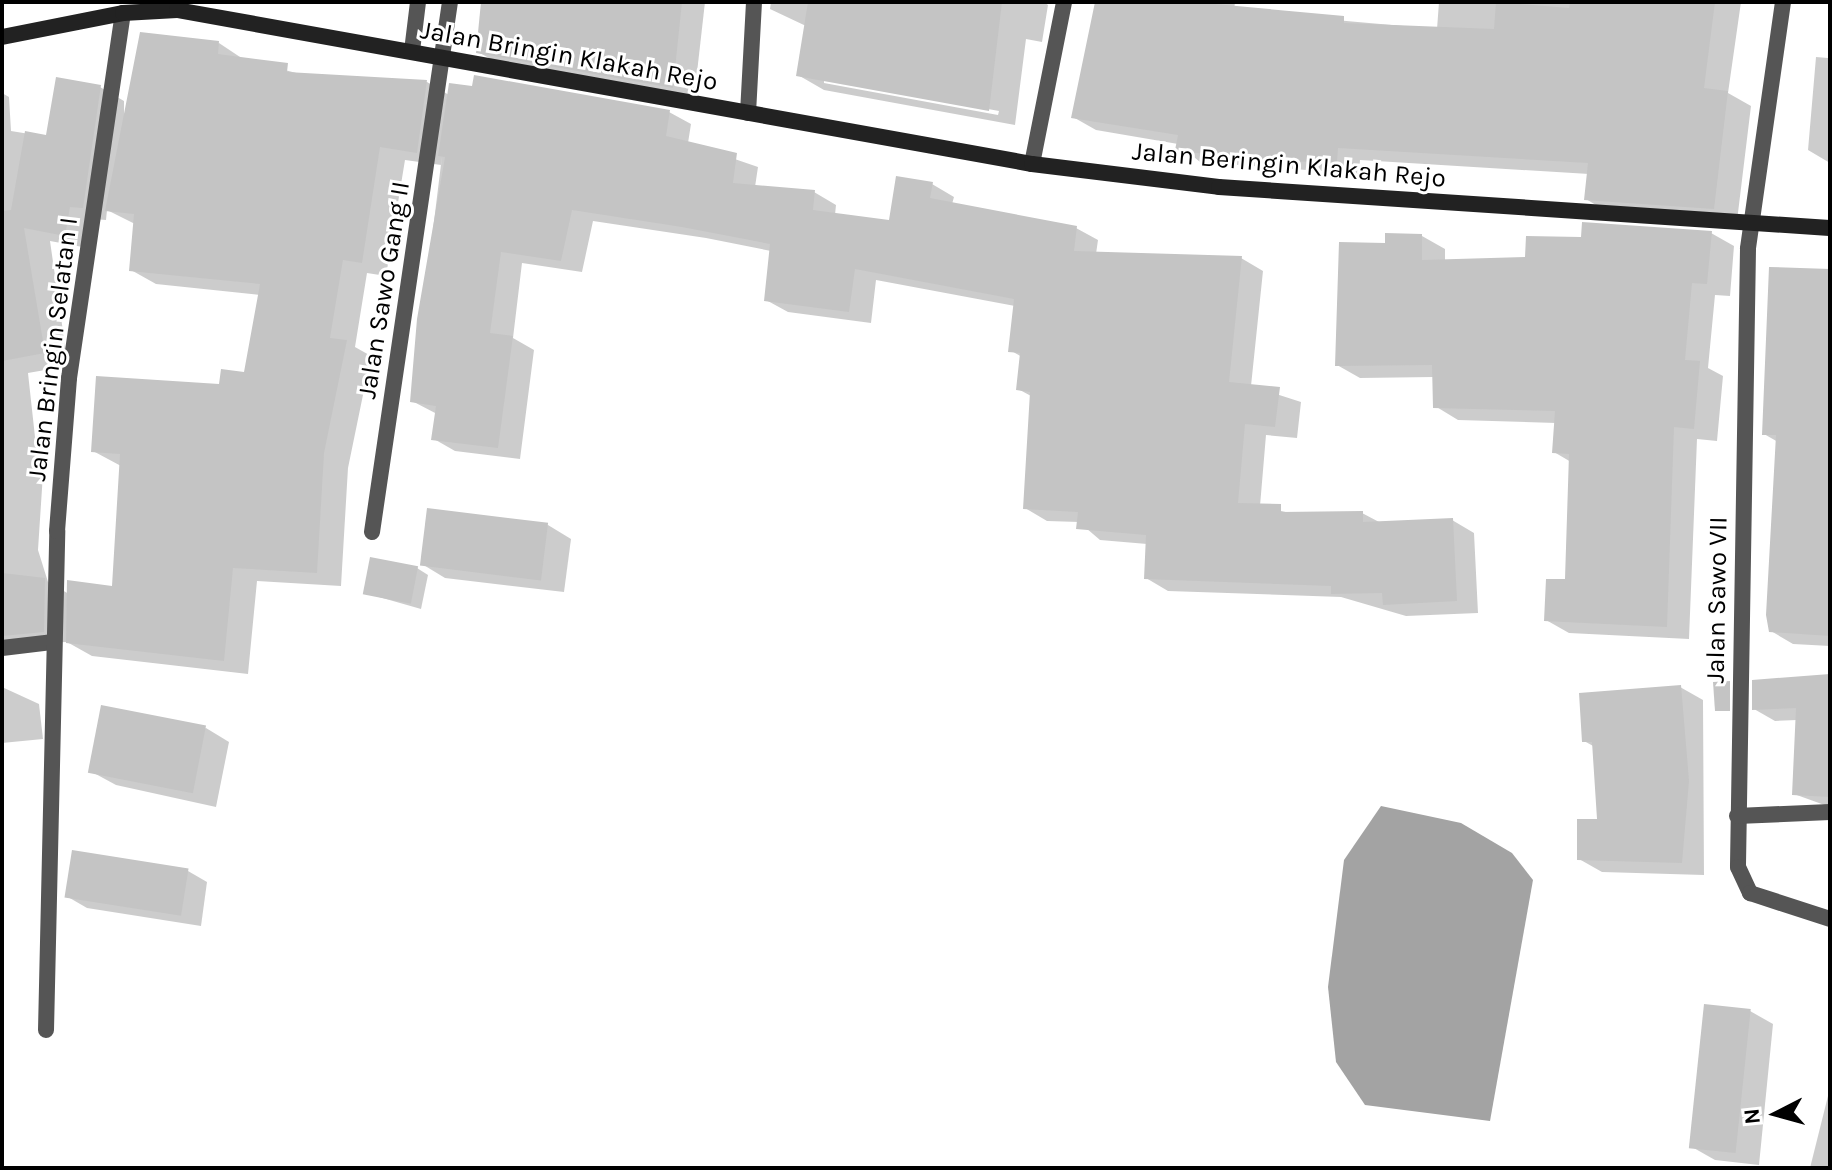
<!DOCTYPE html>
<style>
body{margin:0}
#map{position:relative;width:1832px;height:1170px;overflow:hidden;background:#fff;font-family:Karla,sans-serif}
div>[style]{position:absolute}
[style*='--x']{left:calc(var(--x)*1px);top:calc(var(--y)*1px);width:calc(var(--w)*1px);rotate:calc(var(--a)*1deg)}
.water>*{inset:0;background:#a3a3a3}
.shadow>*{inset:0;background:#0003}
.building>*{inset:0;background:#c4c4c4;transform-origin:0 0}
.lane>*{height:16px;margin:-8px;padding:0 8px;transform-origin:8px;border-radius:8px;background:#555}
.street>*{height:16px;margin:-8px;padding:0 8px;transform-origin:8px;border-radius:8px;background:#555}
.secondary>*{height:16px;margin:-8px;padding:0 8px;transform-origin:8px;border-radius:8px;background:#222}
span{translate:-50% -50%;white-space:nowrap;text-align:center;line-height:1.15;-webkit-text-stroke:6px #fff;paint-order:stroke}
.street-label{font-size:26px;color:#000}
.frame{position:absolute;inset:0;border:4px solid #000;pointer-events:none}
.north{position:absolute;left:1736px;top:1074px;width:80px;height:80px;-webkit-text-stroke:6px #fff;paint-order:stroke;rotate:264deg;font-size:22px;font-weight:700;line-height:32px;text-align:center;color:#000}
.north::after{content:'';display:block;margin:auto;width:28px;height:36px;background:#000;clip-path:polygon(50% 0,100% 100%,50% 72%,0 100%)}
</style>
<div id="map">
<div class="water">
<div style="clip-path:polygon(1381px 806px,1461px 823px,1512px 853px,1533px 880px,1490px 1121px,1365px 1105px,1336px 1062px,1328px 987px,1344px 860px)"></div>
</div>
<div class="shadow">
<div style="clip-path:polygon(498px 2px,705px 2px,694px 99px,500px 64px,478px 52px)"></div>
<div style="clip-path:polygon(evenodd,771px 2px,1044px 2px,1048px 5px,1042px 42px,1026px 39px,1015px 125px,824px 90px,798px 75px,806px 26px,770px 9px,771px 2px,824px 79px,999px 111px,998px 115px,824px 83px,824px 79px)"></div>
<div style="clip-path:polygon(1098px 2px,1235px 2px,1234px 11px,1437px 29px,1439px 2px,1741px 2px,1728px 93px,1751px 106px,1737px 221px,1609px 213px,1586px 199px,1589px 174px,1360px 160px,1359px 174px,1200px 162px,1178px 144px,1096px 130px,1073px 117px)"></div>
<div style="clip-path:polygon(evenodd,219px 43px,243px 59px,304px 75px,427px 82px,449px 95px,669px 112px,691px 124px,688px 143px,758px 167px,755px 187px,814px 192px,836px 205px,835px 215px,890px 222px,932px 184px,954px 197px,952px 204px,1076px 228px,1098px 240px,1096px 254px,1241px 258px,1263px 271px,1251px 386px,1301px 402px,1297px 438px,1266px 435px,1260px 506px,1294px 514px,1362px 513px,1381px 523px,1452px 520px,1474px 533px,1478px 613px,1406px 616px,1341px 597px,1168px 591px,1146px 578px,1147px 544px,1100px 540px,1079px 522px,1047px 521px,1025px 508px,1031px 396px,1018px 389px,1022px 357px,1010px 350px,1015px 306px,876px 280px,871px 323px,788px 312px,766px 300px,771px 251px,706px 238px,593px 221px,582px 272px,522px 263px,513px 338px,534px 350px,520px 459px,455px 451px,434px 439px,437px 414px,412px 401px,442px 156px,441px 165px,405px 160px,386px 276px,367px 273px,355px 347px,371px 356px,348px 468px,341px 586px,257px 581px,248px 674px,92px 656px,67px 642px,2px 644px,2px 93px,9px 97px,11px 131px,48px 137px,100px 87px,124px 101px,124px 123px,219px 43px,107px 210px,135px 224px,131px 270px,156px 284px,260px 295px,246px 374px,93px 451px,121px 466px,114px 588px,69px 594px,48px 582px,38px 550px,45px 443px,35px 437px,28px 373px,68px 366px,50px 241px,88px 248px,93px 219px,106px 220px,107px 210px)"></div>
<div style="clip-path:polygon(1830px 43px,1830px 163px,1808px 150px,1816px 57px,1828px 58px)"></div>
<div style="clip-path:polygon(1711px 233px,1734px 246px,1730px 296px,1715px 295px,1708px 368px,1723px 376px,1717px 441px,1697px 439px,1689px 639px,1569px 633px,1546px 620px,1567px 582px,1571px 462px,1554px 452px,1556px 423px,1458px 420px,1435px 406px,1434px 377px,1360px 378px,1337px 365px,1387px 245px,1422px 236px,1445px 249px,1445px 261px,1527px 259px,1583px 239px)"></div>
<div style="clip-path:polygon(1830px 271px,1830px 646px,1793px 644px,1771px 631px,1778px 442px,1764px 434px)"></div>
<div style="clip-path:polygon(548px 525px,571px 539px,564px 592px,445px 578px,422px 564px)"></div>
<div style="clip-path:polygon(417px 568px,428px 575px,421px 609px,365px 593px)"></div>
<div style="clip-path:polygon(1830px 676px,1830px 807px,1794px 794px,1797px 720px,1775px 721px,1754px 709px)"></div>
<div style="clip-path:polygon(2px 687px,39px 704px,43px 739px,2px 743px)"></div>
<div style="clip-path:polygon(1680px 687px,1703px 700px,1704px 875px,1602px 872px,1579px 859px,1599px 821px,1595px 747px,1584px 741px)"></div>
<div style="clip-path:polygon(206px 728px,229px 742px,216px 807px,116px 785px,92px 772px)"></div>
<div style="clip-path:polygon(188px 871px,207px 882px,201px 926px,87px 908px,68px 897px)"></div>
<div style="clip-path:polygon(1750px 1011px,1773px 1024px,1759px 1165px,1715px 1160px,1692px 1147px)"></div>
<div style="clip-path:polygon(1830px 1088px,1830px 1168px,1810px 1168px)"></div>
</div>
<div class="building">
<div style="clip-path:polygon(481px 2px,682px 2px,673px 88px,476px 53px)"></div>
<div style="clip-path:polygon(808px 2px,1002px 2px,989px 111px,796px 76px)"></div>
<div style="clip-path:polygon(1095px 2px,1193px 2px,1344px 16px,1344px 23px,1494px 29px,1496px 2px,1569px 8px,1570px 2px,1715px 2px,1704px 88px,1728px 91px,1714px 209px,1584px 200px,1588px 163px,1338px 148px,1337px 162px,1258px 161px,1175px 150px,1178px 135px,1071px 118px)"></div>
<div style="clip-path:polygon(140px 32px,219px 41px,218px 54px,288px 63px,287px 72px,427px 80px,417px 153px,380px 147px,362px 263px,343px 260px,330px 338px,347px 340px,324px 453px,317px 573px,233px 568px,224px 661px,66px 643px,67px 580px,112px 586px,120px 454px,91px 452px,96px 376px,219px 384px,221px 369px,244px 372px,260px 284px,129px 271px,134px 214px,105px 211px)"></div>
<div style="clip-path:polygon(474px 75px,670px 110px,666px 136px,737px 153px,733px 183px,815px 190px,813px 210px,889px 220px,896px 176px,933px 182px,930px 198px,1077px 226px,1074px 251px,1242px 256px,1229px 382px,1280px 387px,1275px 427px,1245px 424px,1238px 503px,1281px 504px,1281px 512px,1363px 511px,1363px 522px,1453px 518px,1457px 601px,1383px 605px,1382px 593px,1331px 594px,1331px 586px,1144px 579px,1146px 535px,1076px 529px,1078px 512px,1023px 509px,1030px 392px,1016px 390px,1020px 353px,1008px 352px,1014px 299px,855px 269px,849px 312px,764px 301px,770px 244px,682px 227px,572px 210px,561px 261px,501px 252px,490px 333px,513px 336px,498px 448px,431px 440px,436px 406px,410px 402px,417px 319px,445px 157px,438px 156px,449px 83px,472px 86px)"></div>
<div style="clip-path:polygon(56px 77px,101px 85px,83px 208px,70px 207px,65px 236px,24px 228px,45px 353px,2px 361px,2px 211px,11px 210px,25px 131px,46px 135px)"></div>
<div style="clip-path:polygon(1582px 222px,1712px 231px,1707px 284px,1692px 283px,1685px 360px,1700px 361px,1694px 429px,1674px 427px,1667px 627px,1544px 621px,1546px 579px,1565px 579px,1569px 454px,1552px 453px,1555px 411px,1433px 408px,1432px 365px,1335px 366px,1339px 242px,1385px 243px,1385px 233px,1422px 234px,1422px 260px,1525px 257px,1526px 236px,1581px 237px)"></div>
<div style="clip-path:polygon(1769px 267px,1830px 269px,1830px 636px,1769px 632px,1766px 615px,1776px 435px,1762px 435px)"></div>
<div style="left:427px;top:508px;width:122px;height:58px;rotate:7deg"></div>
<div style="left:370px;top:557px;width:49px;height:38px;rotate:11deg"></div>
<div style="clip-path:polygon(2px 573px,45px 578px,44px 632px,2px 636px)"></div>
<div style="clip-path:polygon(1830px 674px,1830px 797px,1792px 795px,1796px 708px,1752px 710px,1752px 680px)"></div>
<div style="clip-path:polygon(1730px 681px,1730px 711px,1715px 711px,1713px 682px)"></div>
<div style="clip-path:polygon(1681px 685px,1689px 781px,1682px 863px,1577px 860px,1577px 819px,1597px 819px,1592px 742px,1582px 742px,1579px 693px)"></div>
<div style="left:101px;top:705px;width:107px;height:69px;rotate:11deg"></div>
<div style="left:72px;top:850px;width:118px;height:48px;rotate:9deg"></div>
<div style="left:1704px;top:1004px;width:47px;height:145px;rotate:6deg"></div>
</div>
<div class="lane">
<div style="--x:412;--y:51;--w:49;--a:-83"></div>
</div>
<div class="street">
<div style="--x:1783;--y:2;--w:249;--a:98.1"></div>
<div style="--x:1748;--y:249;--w:618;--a:90.93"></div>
<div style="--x:1738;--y:867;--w:29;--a:65"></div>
<div style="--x:1750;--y:893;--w:84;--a:18"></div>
<div style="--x:748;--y:113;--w:111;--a:-86.9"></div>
<div style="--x:1032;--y:164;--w:165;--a:-78.8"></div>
<div style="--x:372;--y:532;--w:536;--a:-81.63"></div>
<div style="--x:2;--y:648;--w:50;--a:-6.8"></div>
<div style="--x:1737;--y:816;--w:93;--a:-2.5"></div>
<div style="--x:46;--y:1030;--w:499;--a:-88.7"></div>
<div style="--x:57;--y:531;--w:153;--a:-85.5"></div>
<div style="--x:69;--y:378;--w:369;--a:-81.6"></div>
</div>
<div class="secondary">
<div style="--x:2;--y:37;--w:123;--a:-11.2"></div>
<div style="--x:123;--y:13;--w:54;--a:-3.2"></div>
<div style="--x:177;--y:10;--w:869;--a:10.21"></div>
<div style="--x:1032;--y:164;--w:188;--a:7"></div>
<div style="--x:1219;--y:187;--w:612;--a:3.84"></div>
</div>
<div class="street-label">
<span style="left:569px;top:56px;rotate:10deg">Jalan Bringin Klakah Rejo</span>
<span style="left:1289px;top:165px;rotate:5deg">Jalan Beringin Klakah Rejo</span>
<span style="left:384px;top:290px;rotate:-81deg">Jalan Sawo Gang II</span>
<span style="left:53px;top:349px;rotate:-83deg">Jalan Bringin Selatan I</span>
<span style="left:1717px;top:600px;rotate:-89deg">Jalan Sawo VII</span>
</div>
<div class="frame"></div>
<div class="north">N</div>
</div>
